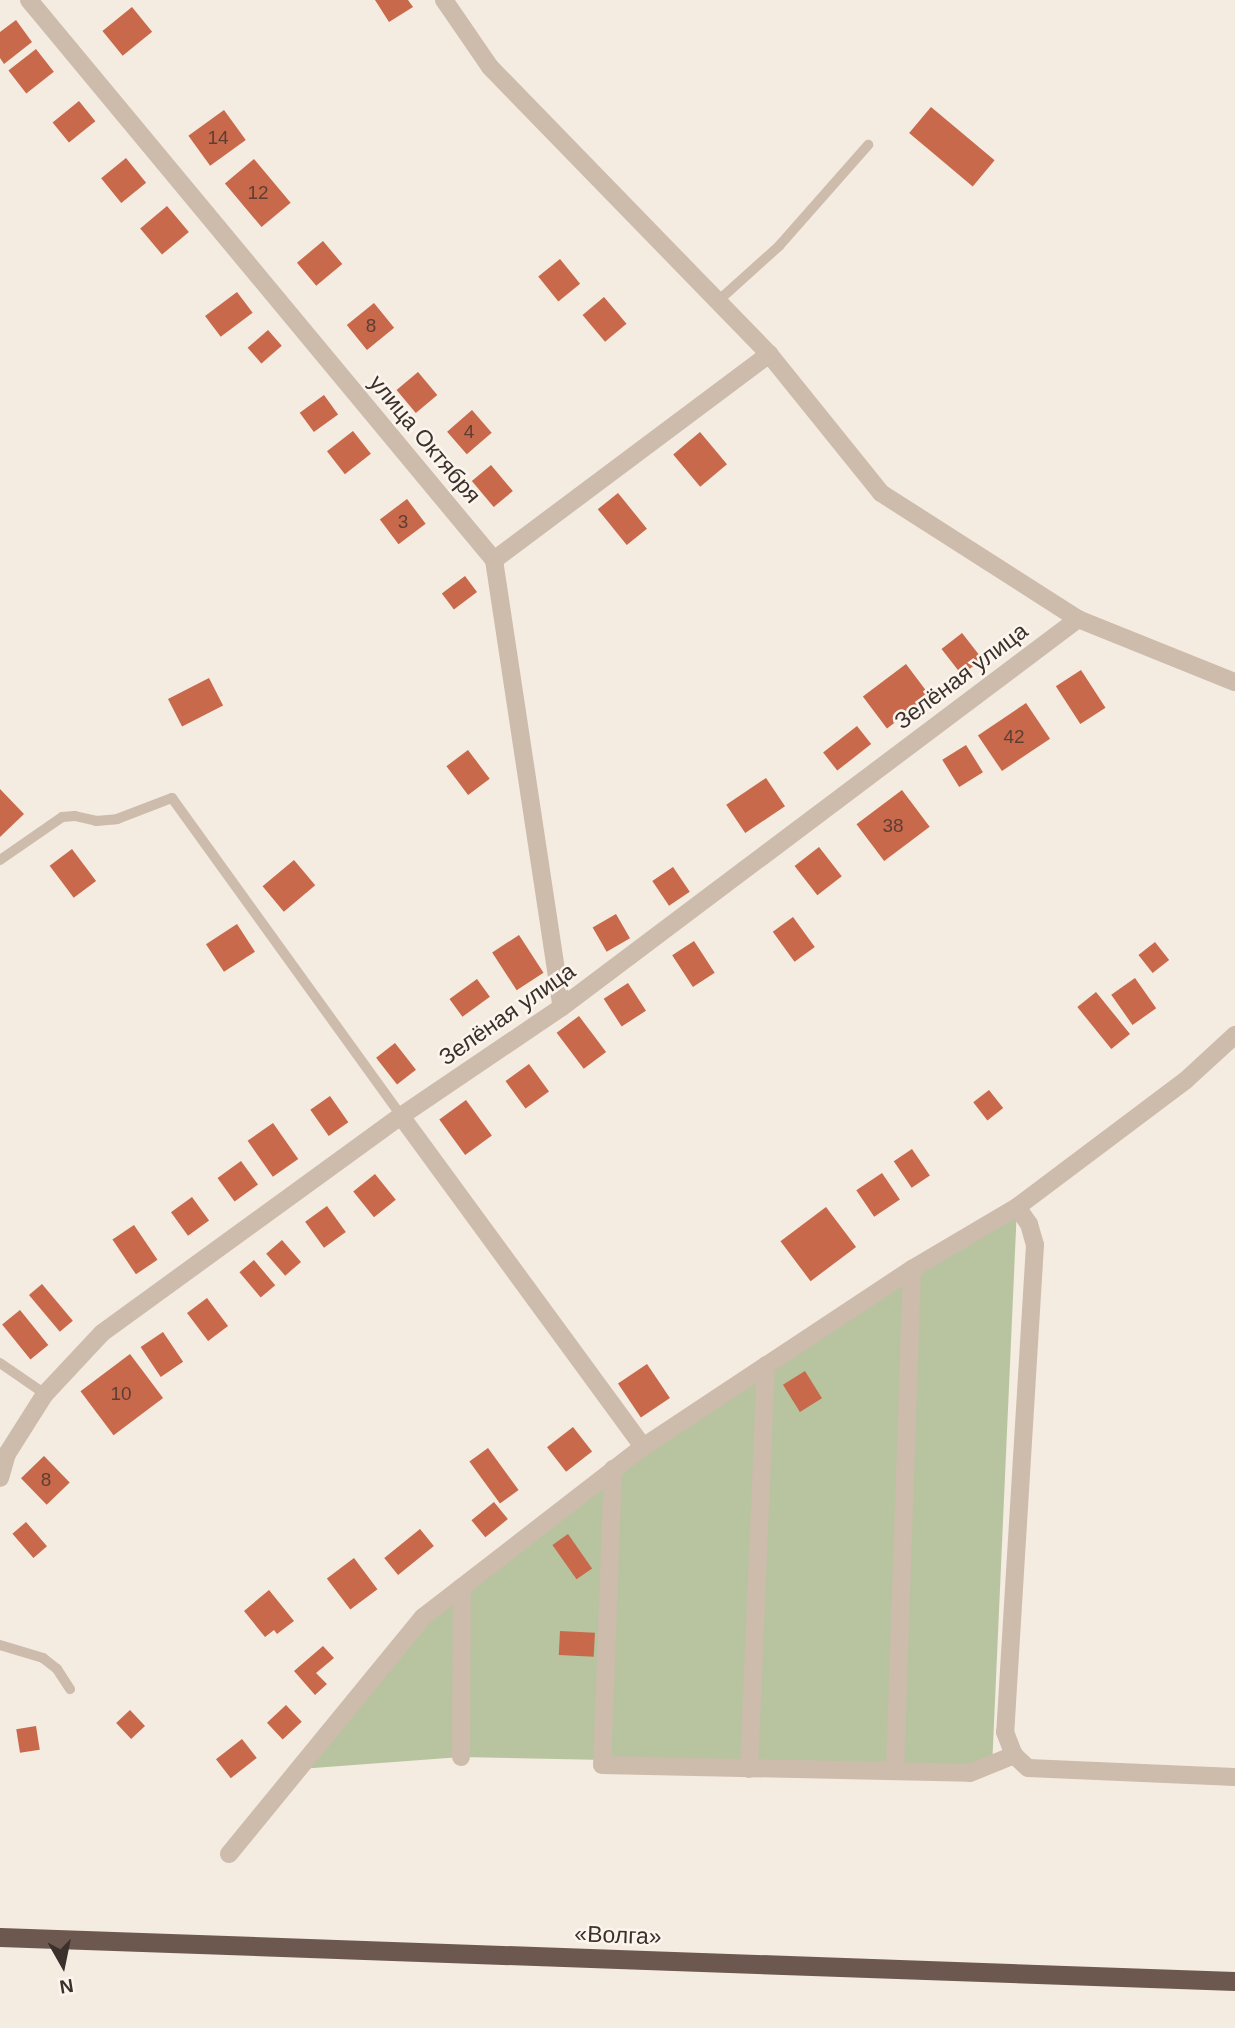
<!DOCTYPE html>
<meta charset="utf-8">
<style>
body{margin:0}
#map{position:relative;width:1235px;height:2028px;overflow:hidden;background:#f4ebe1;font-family:Arial,sans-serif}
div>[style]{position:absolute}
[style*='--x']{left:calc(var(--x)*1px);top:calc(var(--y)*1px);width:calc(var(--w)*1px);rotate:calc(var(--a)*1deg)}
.green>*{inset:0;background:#b8c4a0}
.building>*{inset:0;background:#c8694b;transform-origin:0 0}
.service>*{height:10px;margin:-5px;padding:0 5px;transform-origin:5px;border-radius:5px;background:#cdbbac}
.minor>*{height:18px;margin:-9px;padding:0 9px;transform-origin:9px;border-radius:9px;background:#cdbbac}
.trunk>*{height:19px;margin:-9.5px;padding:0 9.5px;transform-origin:9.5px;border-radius:9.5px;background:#6c584f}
span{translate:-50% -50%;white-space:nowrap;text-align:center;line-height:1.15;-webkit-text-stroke:5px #fbf5ee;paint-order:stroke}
.number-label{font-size:19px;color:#5e3e33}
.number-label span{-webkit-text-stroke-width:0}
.street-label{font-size:23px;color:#3b302b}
.north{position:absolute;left:28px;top:1930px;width:70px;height:70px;-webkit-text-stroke:5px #fbf5ee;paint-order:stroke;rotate:171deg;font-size:19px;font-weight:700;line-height:28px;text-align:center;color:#3b302b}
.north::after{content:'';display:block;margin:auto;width:24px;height:32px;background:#3b302b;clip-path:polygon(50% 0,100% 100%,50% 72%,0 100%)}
</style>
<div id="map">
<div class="green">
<div style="clip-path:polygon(1017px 1207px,992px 1768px,461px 1757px,300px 1769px,423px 1617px,613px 1469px)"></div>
</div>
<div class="building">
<div style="clip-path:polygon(375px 0,408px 0,413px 7px,389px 22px)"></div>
<div style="left:132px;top:7px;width:32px;height:38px;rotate:51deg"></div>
<div style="clip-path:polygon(16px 20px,32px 42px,4px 64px,0 58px,0 32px)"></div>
<div style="left:36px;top:49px;width:29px;height:35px;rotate:52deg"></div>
<div style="left:79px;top:101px;width:26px;height:34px;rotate:51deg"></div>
<div style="left:931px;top:107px;width:83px;height:34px;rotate:40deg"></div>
<div style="left:224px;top:110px;width:37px;height:44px;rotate:54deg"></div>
<div style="left:126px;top:158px;width:32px;height:32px;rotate:51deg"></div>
<div style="left:254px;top:159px;width:57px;height:38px;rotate:50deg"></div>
<div style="left:167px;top:206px;width:34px;height:35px;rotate:50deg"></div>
<div style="left:323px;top:241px;width:30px;height:34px;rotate:50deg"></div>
<div style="left:560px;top:259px;width:32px;height:28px;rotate:51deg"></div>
<div style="left:237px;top:292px;width:26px;height:40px;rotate:53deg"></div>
<div style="left:604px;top:297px;width:35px;height:28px;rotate:50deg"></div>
<div style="left:374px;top:303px;width:32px;height:35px;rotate:51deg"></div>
<div style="left:268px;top:330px;width:21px;height:27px;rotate:49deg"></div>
<div style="left:418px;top:372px;width:30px;height:28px;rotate:50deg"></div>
<div style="left:324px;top:395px;width:24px;height:30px;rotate:54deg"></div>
<div style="left:472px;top:410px;width:30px;height:33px;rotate:49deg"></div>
<div style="left:353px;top:431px;width:29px;height:33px;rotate:52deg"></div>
<div style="left:700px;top:432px;width:42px;height:35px;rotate:50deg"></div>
<div style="left:491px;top:465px;width:34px;height:25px;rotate:50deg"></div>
<div style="left:618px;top:493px;width:46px;height:26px;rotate:51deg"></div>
<div style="left:407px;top:499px;width:31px;height:34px;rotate:53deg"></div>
<div style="left:465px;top:576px;width:20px;height:29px;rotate:53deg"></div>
<div style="left:962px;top:633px;width:33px;height:26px;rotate:52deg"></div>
<div style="left:906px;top:664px;width:40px;height:54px;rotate:53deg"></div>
<div style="left:1081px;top:670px;width:45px;height:30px;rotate:57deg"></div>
<div style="left:209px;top:678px;width:31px;height:46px;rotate:63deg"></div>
<div style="left:1026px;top:703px;width:43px;height:58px;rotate:56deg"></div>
<div style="left:857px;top:726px;width:23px;height:43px;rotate:52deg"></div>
<div style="left:966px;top:745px;width:32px;height:28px;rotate:58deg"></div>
<div style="left:468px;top:750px;width:36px;height:27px;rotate:53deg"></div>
<div style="left:766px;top:778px;width:34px;height:48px;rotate:56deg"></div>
<div style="clip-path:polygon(0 789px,24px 814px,0 837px)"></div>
<div style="left:902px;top:790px;width:46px;height:57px;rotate:53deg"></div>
<div style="left:819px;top:847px;width:37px;height:31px;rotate:52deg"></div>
<div style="left:72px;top:849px;width:40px;height:28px;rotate:53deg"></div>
<div style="left:294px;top:860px;width:33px;height:41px;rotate:50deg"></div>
<div style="left:673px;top:867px;width:30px;height:25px;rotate:56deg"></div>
<div style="left:616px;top:914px;width:28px;height:27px;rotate:60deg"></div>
<div style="left:793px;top:917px;width:37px;height:25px;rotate:54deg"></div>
<div style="left:237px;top:924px;width:33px;height:37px;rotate:57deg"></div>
<div style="left:519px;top:935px;width:45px;height:32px;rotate:57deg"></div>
<div style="left:694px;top:941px;width:38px;height:26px;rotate:57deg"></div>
<div style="left:1155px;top:942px;width:23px;height:21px;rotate:52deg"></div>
<div style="left:1135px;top:978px;width:37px;height:29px;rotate:55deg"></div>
<div style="left:477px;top:979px;width:22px;height:34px;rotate:54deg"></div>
<div style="left:628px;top:983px;width:33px;height:29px;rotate:57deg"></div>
<div style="left:1096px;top:992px;width:54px;height:24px;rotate:51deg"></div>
<div style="left:579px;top:1016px;width:45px;height:28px;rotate:53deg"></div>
<div style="left:395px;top:1043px;width:34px;height:24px;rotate:52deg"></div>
<div style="left:529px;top:1064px;width:34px;height:29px;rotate:54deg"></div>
<div style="left:989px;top:1090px;width:23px;height:20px;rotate:52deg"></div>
<div style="left:330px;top:1096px;width:32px;height:24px;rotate:55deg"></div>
<div style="left:466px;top:1100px;width:44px;height:33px;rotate:54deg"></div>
<div style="left:273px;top:1123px;width:44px;height:31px;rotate:55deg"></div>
<div style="left:912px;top:1149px;width:32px;height:22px;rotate:56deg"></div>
<div style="left:241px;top:1161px;width:29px;height:29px;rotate:54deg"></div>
<div style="left:882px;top:1173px;width:32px;height:31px;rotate:56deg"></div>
<div style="left:375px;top:1174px;width:33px;height:28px;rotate:51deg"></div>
<div style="left:192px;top:1197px;width:29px;height:26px;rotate:54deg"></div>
<div style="left:327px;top:1206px;width:32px;height:27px;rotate:54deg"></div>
<div style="left:826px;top:1207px;width:50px;height:57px;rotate:53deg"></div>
<div style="left:134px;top:1225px;width:42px;height:26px;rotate:56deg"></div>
<div style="left:282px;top:1240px;width:29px;height:21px;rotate:49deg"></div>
<div style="left:254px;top:1260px;width:33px;height:19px;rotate:50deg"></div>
<div style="left:42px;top:1284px;width:48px;height:17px;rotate:50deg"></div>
<div style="left:207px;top:1298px;width:35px;height:25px;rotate:53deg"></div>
<div style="left:20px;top:1310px;width:45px;height:23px;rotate:51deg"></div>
<div style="left:163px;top:1332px;width:36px;height:27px;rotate:56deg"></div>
<div style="left:130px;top:1354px;width:55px;height:62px;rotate:53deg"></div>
<div style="left:647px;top:1364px;width:41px;height:35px;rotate:56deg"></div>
<div style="left:805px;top:1371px;width:32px;height:26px;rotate:58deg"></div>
<div style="left:573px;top:1427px;width:31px;height:33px;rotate:52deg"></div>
<div style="left:488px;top:1448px;width:52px;height:23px;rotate:54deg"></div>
<div style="left:44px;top:1456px;width:37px;height:32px;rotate:46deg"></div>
<div style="left:494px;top:1502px;width:22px;height:29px;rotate:51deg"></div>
<div style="left:26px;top:1522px;width:32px;height:18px;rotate:49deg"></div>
<div style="left:420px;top:1529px;width:22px;height:46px;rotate:51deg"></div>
<div style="left:568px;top:1534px;width:42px;height:19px;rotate:55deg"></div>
<div style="left:354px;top:1558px;width:39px;height:34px;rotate:53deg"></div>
<div style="clip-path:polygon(269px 1590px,294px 1621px,277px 1634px,274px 1630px,265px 1637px,244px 1611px)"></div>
<div style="left:560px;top:1631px;width:35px;height:24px;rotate:3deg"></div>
<div style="clip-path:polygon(323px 1646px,334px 1658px,316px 1673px,327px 1684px,315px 1695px,294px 1671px)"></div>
<div style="left:286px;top:1705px;width:23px;height:26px;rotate:47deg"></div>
<div style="left:130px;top:1710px;width:22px;height:19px;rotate:47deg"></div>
<div style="left:36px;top:1726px;width:24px;height:20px;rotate:81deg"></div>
<div style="left:242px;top:1739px;width:24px;height:33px;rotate:52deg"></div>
</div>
<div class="service">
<div style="--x:718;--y:301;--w:82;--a:-42"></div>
<div style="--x:779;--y:246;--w:135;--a:-48.6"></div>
<div style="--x:0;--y:860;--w:75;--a:-34.7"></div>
<div style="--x:62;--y:817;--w:13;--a:-4"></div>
<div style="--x:75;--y:816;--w:22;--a:13"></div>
<div style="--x:96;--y:821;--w:21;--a:-5"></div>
<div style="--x:117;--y:819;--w:59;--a:-20.9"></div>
<div style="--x:172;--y:798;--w:392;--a:54.2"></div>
<div style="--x:0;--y:1363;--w:55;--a:34.6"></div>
<div style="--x:0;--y:1645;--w:45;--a:16.8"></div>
<div style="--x:43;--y:1658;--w:18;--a:38"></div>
<div style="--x:57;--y:1669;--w:24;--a:57"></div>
</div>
<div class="minor">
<div style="--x:29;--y:0;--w:728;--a:50.3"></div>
<div style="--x:494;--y:560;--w:452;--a:81.4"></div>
<div style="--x:444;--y:0;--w:81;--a:55.5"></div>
<div style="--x:490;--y:67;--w:400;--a:45.8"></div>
<div style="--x:769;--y:354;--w:179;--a:51.1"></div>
<div style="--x:881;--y:493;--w:234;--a:32.6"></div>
<div style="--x:1078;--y:619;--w:169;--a:21.9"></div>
<div style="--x:494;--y:560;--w:344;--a:-36.8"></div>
<div style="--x:401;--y:1116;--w:410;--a:53.8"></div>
<div style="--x:1017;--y:1207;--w:21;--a:55"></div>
<div style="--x:1029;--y:1224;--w:22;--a:74"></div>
<div style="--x:1035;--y:1245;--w:488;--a:93.5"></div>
<div style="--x:1005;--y:1732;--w:25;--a:69"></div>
<div style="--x:1014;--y:1755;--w:19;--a:43"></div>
<div style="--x:1028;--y:1768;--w:207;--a:2.5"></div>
<div style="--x:613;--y:1469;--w:296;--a:92.1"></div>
<div style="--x:602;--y:1765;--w:368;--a:1.2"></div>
<div style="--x:970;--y:1773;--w:48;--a:-22.2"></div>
<div style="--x:0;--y:1478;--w:25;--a:-74"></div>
<div style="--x:7;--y:1454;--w:71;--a:-57.7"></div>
<div style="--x:45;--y:1394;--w:83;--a:-46.9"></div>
<div style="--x:102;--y:1333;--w:369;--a:-36"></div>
<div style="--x:401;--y:1116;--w:194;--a:-34.1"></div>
<div style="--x:562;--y:1007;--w:646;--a:-36.94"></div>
<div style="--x:461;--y:1757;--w:170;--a:-89.7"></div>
<div style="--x:749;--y:1769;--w:404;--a:-87.6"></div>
<div style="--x:895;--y:1771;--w:502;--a:-88.06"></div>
<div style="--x:229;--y:1854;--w:306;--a:-50.7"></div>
<div style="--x:423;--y:1617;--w:278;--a:-37.7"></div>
<div style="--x:643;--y:1447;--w:323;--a:-33.5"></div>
<div style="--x:912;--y:1269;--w:122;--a:-30.6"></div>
<div style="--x:1017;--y:1207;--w:211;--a:-36.9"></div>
<div style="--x:1186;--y:1080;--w:67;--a:-42.6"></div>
</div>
<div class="trunk">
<div style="--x:0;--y:1937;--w:1236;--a:2.04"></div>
</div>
<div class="number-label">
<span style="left:218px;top:138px">14</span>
<span style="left:258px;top:193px">12</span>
<span style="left:371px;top:326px">8</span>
<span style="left:469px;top:432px">4</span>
<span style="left:403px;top:522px">3</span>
<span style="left:1014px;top:737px">42</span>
<span style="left:893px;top:826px">38</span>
<span style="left:121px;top:1394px">10</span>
<span style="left:46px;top:1480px">8</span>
</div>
<div class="street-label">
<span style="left:425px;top:439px;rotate:50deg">улица Октября</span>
<span style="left:961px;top:676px;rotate:-37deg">Зелёная улица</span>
<span style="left:507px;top:1014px;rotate:-35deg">Зелёная улица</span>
<span style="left:618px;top:1935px;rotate:2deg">«Волга»</span>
</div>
<div class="north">N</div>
</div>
